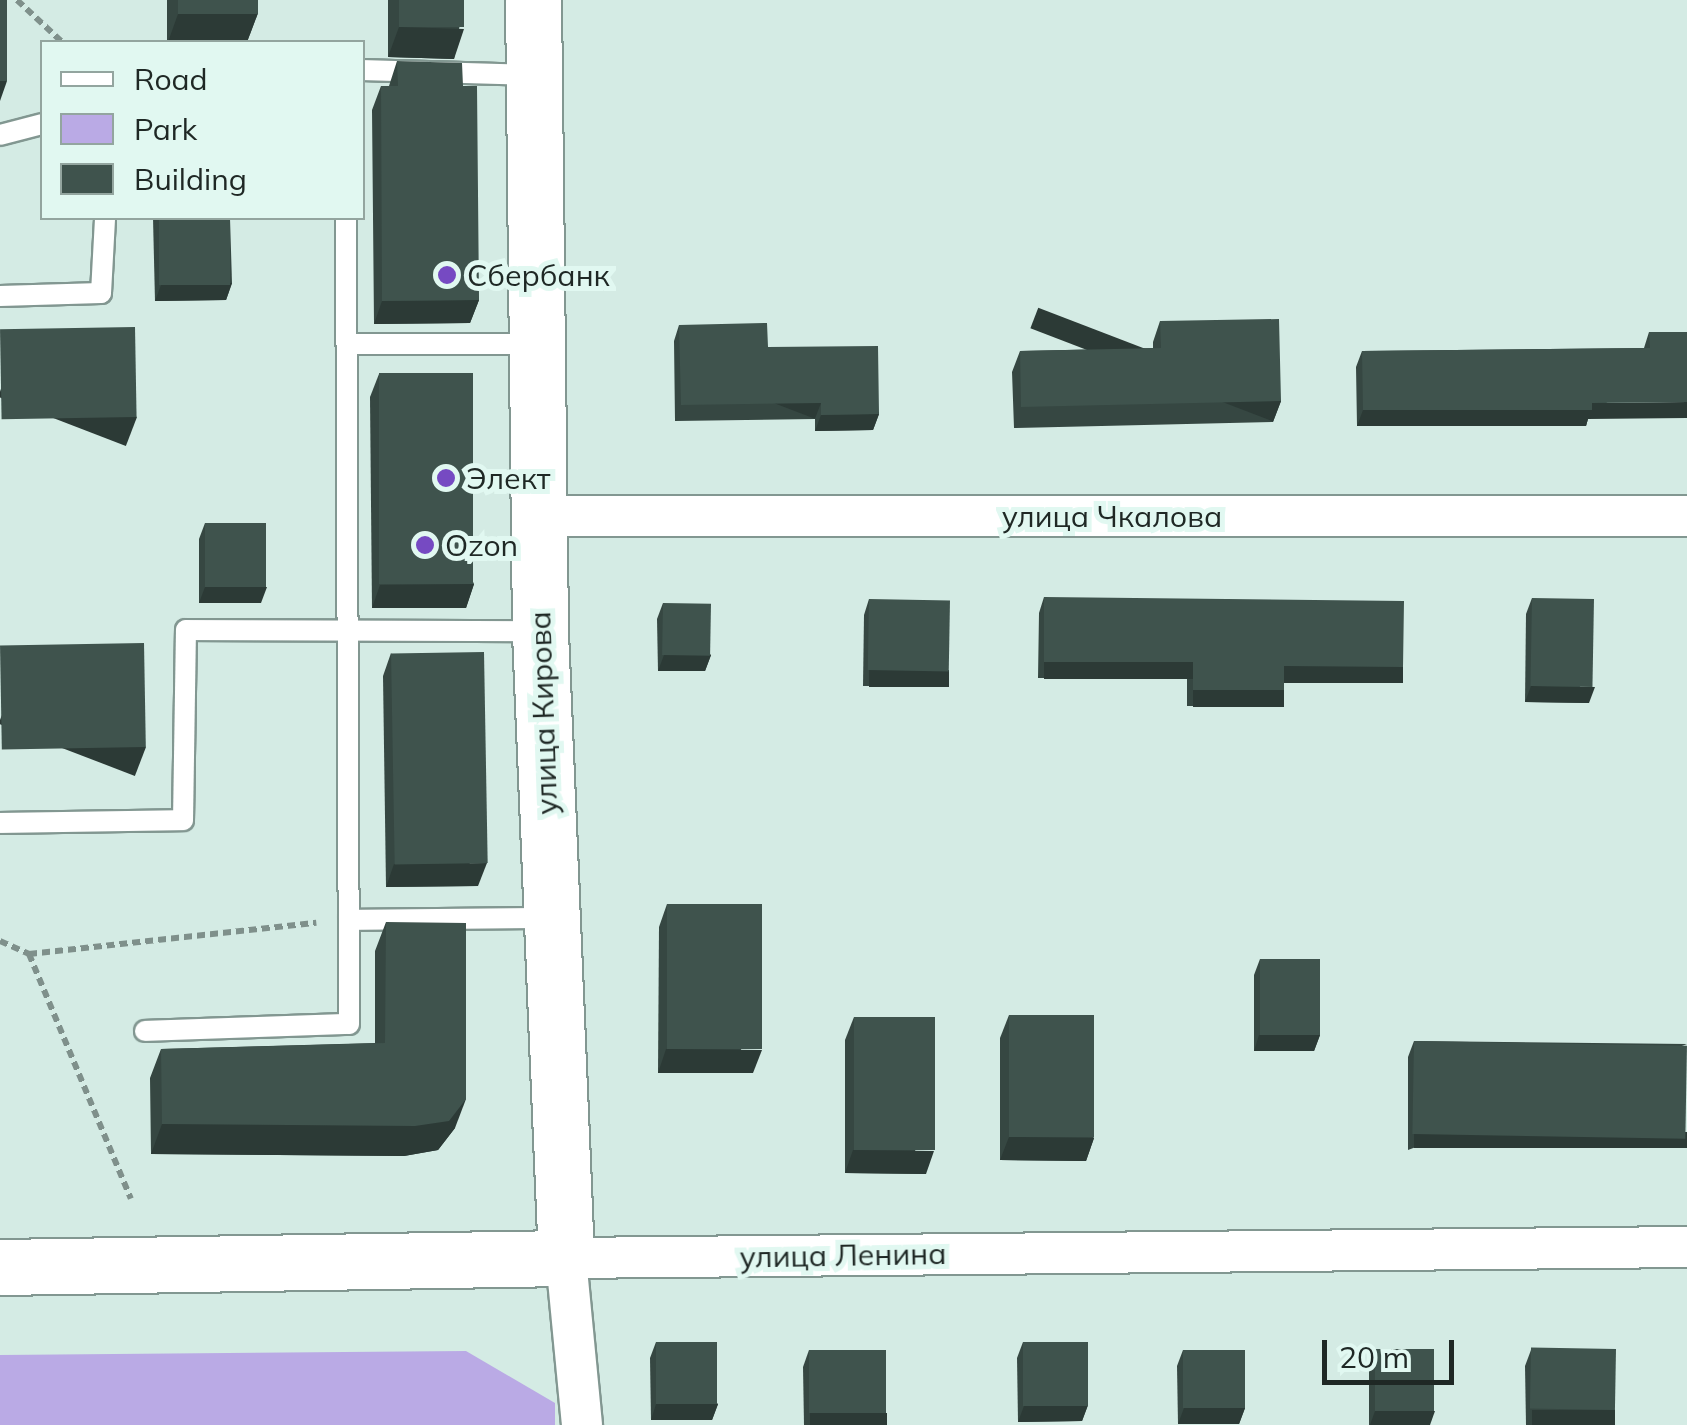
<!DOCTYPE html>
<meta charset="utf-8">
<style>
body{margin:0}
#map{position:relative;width:1687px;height:1425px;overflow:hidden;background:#d4ebe4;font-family:Mulish,sans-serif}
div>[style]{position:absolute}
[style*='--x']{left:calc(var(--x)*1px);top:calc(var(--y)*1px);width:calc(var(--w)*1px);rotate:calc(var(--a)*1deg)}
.green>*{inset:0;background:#baaae5}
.path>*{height:6px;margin-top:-3px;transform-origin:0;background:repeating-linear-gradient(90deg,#7f908b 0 8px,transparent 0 13px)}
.roads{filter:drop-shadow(2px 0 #829791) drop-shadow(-2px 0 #829791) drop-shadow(0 2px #829791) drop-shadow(0 -2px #829791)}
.lane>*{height:20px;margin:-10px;padding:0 10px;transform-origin:10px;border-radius:10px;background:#fff}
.street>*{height:40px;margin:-20px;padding:0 20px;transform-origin:20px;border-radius:20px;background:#fff}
.secondary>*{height:55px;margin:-27.5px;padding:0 27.5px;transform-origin:27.5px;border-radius:27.5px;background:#fff}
.wall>*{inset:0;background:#364742}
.shaded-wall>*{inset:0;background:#2c3a36;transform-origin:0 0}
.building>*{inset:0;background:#3f534d;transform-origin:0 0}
.dots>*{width:28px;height:28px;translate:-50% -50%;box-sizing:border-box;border:5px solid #e1f8f1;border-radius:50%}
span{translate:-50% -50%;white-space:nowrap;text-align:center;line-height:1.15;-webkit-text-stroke:10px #e1f8f1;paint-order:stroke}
.poi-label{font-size:30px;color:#1f2825}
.left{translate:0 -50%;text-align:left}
.street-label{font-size:30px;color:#1f2825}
.legend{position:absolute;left:40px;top:40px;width:325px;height:180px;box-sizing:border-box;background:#e1f8f1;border:2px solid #93a59f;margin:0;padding:12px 18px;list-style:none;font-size:30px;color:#1f2825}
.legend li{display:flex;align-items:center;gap:20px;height:50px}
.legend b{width:50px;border:2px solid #93a59f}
.scale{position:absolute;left:1322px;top:1340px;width:132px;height:45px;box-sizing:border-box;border:5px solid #1f2825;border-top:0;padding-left:12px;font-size:30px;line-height:35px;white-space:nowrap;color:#1f2825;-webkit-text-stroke:8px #e1f8f1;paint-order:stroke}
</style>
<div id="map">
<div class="green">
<div style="clip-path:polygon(466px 1351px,555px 1403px,555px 1425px,0 1425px,0 1355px)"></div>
</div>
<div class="path">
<div style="--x:17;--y:0;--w:62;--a:43"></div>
<div style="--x:0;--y:941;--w:32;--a:24"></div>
<div style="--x:29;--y:954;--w:265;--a:67.4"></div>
<div style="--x:29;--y:954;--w:289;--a:-6.2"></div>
</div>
<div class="roads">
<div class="lane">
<div style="--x:362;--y:70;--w:171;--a:1.7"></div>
<div style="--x:0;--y:135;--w:43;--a:-14.7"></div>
<div style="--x:0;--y:296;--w:101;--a:-1.7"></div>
<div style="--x:101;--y:293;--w:75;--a:-86.9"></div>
<div style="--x:347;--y:344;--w:188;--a:0"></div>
<div style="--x:0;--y:823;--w:183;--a:-0.9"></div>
<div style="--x:183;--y:820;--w:190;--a:-89.1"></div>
<div style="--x:186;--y:630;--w:350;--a:0.2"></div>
<div style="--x:349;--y:920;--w:201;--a:-0.6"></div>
<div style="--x:145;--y:1031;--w:204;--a:-2"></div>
<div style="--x:349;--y:1024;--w:806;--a:-90.21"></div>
</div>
<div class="street">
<div style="--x:538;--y:516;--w:1149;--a:0"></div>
<div style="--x:582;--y:1425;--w:168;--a:-95.5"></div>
<div style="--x:566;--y:1258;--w:1121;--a:-0.56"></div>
</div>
<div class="secondary">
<div style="--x:0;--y:1267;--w:566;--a:-0.91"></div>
<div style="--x:566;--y:1258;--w:627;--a:-92.38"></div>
<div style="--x:540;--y:632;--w:632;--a:-90.63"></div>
</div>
</div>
<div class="wall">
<div style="clip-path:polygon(167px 0,258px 0,258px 13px,247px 42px,167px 42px)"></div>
<div style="clip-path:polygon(388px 0,464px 0,454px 59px,388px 57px)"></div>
<div style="clip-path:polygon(397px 61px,463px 86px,479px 300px,470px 323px,374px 324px,372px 110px,381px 86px,389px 86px)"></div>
<div style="clip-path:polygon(153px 218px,230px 218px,232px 283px,226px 300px,155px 301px)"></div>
<div style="clip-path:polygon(1160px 321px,1281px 401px,1273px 422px,1014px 428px,1012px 372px,1020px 351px,1153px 348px,1153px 342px)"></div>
<div style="clip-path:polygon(679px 325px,768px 347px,879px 414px,873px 430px,815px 431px,815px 419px,675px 421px,674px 341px)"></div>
<div style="clip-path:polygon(1649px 332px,1687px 332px,1588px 419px,1586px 426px,1357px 426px,1356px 367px,1362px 351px,1644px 348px)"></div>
<div style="clip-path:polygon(379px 374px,474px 584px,466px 608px,372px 608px,370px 397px)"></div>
<div style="clip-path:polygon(205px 523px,261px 603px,199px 603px,199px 539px)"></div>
<div style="clip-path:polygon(1044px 597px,1403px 667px,1397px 683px,1284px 682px,1278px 706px,1187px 706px,1187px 678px,1038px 678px,1039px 613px)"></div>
<div style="clip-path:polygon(1532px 598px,1589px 703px,1525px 702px,1526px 614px)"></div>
<div style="clip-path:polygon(869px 599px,944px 686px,863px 686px,864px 615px)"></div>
<div style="clip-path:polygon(663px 603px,711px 655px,705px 671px,658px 671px,657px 619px)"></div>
<div style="clip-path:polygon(391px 653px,478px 886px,386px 887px,383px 676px)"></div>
<div style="clip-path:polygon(667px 904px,753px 1073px,658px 1073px,659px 927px)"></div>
<div style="clip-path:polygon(386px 922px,455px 1128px,438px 1150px,404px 1156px,151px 1154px,150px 1078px,161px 1049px,375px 1043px,375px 951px)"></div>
<div style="clip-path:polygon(1260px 959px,1320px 1035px,1314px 1051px,1254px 1051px,1254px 975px)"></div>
<div style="clip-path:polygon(1009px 1015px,1094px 1138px,1086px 1161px,1000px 1160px,1000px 1038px)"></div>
<div style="clip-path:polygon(854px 1017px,926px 1174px,845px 1173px,845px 1040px)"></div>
<div style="clip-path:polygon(1414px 1041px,1687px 1044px,1408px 1150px,1408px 1057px)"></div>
<div style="clip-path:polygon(656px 1342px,718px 1404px,712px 1420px,651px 1420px,650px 1358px)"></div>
<div style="clip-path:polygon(1023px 1342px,1088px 1405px,1082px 1421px,1018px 1422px,1017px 1358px)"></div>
<div style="clip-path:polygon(1375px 1349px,1430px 1425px,1369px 1425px,1369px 1365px)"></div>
<div style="clip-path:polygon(809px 1350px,882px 1425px,804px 1425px,803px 1367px)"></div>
<div style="clip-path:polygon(1183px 1350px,1245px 1408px,1239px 1424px,1178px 1424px,1177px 1366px)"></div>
<div style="clip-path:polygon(1531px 1350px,1615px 1410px,1610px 1425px,1526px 1425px,1525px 1366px)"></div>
</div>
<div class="shaded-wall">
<div style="clip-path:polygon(258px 13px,247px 42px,168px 42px,178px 14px)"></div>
<div style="clip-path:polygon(399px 27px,464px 29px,454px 59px,388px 57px)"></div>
<div style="clip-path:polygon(0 81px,7px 81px,0 101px)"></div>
<div style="clip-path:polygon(232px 283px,226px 300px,155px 301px,161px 285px)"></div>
<div style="clip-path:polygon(479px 300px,470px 323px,374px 324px,382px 301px)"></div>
<div style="left:1281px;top:401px;width:22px;height:260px;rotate:111deg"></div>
<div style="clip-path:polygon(1687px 402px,1687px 418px,1588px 419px,1586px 426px,1357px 426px,1363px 410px,1592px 403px)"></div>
<div style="left:821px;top:403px;width:17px;height:140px;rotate:111deg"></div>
<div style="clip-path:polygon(879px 414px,873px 430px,815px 431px,821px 415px)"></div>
<div style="left:137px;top:417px;width:31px;height:137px;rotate:111deg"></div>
<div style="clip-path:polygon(474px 584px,466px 608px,372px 608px,380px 585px)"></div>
<div style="clip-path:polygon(205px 587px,267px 587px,261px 603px,199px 603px)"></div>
<div style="clip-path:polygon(664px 655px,711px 655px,705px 671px,658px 671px)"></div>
<div style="left:1044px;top:662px;width:149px;height:17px"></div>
<div style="left:1284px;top:666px;width:119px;height:17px"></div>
<div style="left:869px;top:670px;width:80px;height:17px"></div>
<div style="clip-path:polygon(1531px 686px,1595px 687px,1589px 703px,1525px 702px)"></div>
<div style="left:1193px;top:690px;width:91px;height:17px"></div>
<div style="left:146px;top:747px;width:31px;height:146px;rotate:111deg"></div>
<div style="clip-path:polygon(487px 863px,478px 886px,386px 887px,394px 864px)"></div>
<div style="clip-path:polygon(1259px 1035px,1320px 1035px,1314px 1051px,1254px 1051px)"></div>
<div style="clip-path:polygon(666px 1049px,762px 1050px,753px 1073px,658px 1073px)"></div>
<div style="clip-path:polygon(466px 1099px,455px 1128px,438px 1150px,404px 1156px,151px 1154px,162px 1124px)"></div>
<div style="left:1687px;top:1132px;width:16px;height:273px;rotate:90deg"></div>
<div style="clip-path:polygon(1009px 1137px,1094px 1138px,1086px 1161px,1000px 1160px)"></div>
<div style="clip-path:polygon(853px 1150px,934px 1151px,926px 1174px,845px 1173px)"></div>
<div style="clip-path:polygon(656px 1404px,718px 1404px,712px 1420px,651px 1420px)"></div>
<div style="clip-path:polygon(1088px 1405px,1082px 1421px,1018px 1422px,1024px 1406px)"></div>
<div style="clip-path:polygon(1184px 1408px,1245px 1408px,1239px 1424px,1178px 1424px)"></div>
<div style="left:1532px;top:1410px;width:83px;height:16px"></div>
<div style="clip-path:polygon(1375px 1411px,1435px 1411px,1430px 1425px,1370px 1425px)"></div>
<div style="left:810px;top:1413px;width:77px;height:13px"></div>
</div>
<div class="building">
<div style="left:0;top:0;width:7px;height:81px"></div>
<div style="left:178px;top:0;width:80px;height:14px"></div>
<div style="left:399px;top:0;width:65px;height:27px"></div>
<div style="clip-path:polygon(397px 61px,462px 63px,463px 86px,477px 86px,479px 300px,382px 301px,381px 86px,398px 86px)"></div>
<div style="left:159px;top:218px;width:71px;height:67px"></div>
<div style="clip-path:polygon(1279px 319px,1281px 401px,1021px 407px,1020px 351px,1161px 348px,1160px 321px)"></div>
<div style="clip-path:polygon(767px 323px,768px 347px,878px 346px,879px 414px,821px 415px,821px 403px,681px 405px,679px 325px)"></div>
<div style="left:135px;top:327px;width:90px;height:135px;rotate:89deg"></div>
<div style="clip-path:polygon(1649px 332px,1687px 332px,1687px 402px,1592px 403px,1592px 410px,1363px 410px,1362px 351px,1650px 348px)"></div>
<div style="left:473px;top:373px;width:211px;height:94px;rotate:90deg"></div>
<div style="left:205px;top:523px;width:61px;height:64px"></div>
<div style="clip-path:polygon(1044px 597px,1404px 601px,1403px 667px,1284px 666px,1284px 690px,1193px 690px,1193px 662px,1044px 662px)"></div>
<div style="left:1532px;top:598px;width:62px;height:88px;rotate:1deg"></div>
<div style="left:869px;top:599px;width:81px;height:71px;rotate:1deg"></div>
<div style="left:663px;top:603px;width:48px;height:52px;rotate:1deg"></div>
<div style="left:144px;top:643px;width:104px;height:144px;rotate:89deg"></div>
<div style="left:484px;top:652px;width:211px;height:93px;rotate:89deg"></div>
<div style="left:667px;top:904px;width:95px;height:145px"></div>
<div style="clip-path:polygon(386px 922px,466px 923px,466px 1099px,449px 1121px,415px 1126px,162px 1124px,161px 1049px,385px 1043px)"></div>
<div style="left:1260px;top:959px;width:60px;height:76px"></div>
<div style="left:1009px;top:1015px;width:85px;height:122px"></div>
<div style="left:854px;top:1017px;width:81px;height:133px"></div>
<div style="left:1414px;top:1041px;width:273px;height:93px;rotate:1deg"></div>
<div style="left:656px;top:1342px;width:61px;height:62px"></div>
<div style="left:1023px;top:1342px;width:65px;height:64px"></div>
<div style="left:1375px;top:1349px;width:59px;height:62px"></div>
<div style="left:1616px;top:1349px;width:61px;height:85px;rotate:91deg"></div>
<div style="left:809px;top:1350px;width:77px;height:63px"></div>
<div style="left:1183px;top:1350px;width:62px;height:58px"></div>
</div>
<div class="dots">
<div style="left:447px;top:275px;background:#764ac2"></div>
<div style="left:446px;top:478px;background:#764ac2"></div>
<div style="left:425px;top:545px;background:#764ac2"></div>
</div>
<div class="poi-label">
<span class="left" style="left:467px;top:275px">Сбербанк</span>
<span class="left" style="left:466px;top:478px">Элект</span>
<span class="left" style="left:445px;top:545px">Ozon</span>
</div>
<div class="street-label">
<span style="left:1112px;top:516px">улица Чкалова</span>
<span style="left:543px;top:713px;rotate:-92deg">улица Кирова</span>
<span style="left:843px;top:1255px;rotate:-1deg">улица Ленина</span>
</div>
<ul class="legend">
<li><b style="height:12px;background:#fff"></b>Road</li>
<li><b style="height:28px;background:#baaae5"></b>Park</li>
<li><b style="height:28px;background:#3f534d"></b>Building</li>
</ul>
<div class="scale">20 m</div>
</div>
